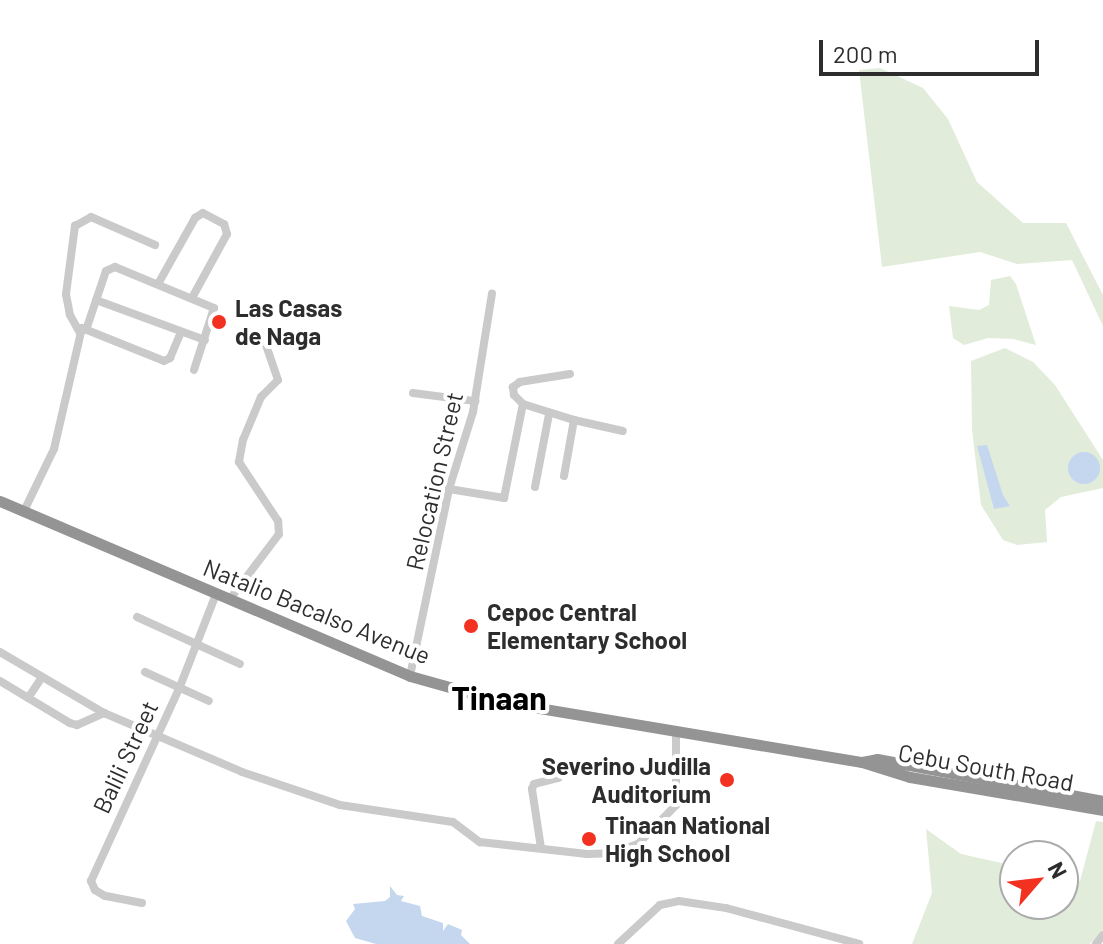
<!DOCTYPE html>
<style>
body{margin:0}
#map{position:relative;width:1103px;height:944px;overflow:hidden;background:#fff;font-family:Barlow,sans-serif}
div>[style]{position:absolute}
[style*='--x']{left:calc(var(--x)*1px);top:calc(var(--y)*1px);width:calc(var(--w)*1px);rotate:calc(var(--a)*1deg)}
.green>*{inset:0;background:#e1ecda}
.water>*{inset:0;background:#c4d7ee}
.round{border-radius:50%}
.minor>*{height:8px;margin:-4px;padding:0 4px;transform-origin:4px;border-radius:4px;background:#cacaca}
.highway>*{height:11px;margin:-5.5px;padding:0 5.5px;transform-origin:5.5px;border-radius:5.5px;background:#949494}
.dots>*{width:22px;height:22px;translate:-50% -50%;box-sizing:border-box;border:4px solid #fff;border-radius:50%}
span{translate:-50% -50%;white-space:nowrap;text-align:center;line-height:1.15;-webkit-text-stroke:8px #fff;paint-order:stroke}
.poi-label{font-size:24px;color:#2d2d2d;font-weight:700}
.left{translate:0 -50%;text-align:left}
.right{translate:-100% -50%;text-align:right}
.street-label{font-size:24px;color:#2d2d2d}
.district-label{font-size:32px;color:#000;font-weight:700}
.north{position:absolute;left:999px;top:840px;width:80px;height:80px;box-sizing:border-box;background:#fff;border:2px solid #ababab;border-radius:50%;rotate:62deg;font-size:22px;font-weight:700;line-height:32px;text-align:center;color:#2d2d2d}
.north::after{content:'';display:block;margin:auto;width:28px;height:36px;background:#f33121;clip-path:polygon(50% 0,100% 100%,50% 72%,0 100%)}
.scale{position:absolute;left:819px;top:40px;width:220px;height:36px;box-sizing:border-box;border:4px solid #2d2d2d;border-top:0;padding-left:10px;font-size:24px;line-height:28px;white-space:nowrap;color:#2d2d2d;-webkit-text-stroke:6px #fff;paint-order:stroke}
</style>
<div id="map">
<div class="green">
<div style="clip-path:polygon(880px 68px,923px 88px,948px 119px,977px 182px,1023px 223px,1066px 223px,1103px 295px,1103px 326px,1072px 260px,1017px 264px,980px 252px,882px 267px,859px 70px)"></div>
<div style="clip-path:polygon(1010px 276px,1016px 284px,1036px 345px,1013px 339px,988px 338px,964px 345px,953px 338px,949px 306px,979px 310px,989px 305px,991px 280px)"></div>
<div style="clip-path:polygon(1005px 348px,1033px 362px,1055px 385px,1103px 460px,1103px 488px,1061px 497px,1045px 510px,1047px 542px,1017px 545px,1003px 540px,981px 505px,972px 430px,971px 361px)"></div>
<div style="clip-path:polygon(1096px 821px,1103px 822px,1103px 930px,1090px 944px,912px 944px,932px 893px,926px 829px,961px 854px,1015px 866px,1015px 904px,1063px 904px,1063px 877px,1080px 881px)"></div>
</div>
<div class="water">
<div style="clip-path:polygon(987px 445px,1003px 495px,1010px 506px,994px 509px,977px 446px)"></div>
<div class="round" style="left:1068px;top:452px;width:32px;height:32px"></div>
<div style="clip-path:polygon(390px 886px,397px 895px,404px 896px,401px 901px,420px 906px,422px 916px,443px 923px,443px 931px,448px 924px,462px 930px,461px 935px,470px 944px,376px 944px,355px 938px,346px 921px,355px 909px,353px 904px,385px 901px,390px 897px)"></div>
</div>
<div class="minor">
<div style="--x:158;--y:284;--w:76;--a:-60.7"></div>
<div style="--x:195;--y:218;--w:9;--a:-32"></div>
<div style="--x:203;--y:213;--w:24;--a:28"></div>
<div style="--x:224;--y:224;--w:10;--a:73"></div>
<div style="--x:227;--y:234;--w:73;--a:118.7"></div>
<div style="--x:96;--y:300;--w:116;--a:20.2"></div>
<div style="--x:86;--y:330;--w:62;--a:-71.3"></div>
<div style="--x:106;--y:271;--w:10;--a:-24"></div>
<div style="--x:115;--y:267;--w:107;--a:22.5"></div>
<div style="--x:214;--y:308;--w:65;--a:107.9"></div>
<div style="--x:80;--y:333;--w:21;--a:-119"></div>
<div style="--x:70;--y:315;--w:21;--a:-101"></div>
<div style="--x:66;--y:294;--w:69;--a:-82.5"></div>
<div style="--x:75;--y:226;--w:18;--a:-29"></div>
<div style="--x:91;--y:217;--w:70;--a:23.6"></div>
<div style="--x:570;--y:374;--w:51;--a:170.9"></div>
<div style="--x:520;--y:382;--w:9;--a:144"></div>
<div style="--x:513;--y:387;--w:8;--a:83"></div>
<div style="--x:514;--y:395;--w:13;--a:45"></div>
<div style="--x:523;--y:404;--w:53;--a:17.4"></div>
<div style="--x:413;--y:393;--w:63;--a:7.4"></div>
<div style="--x:564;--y:476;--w:57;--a:-79.9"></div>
<div style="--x:574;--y:420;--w:50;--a:12.7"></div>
<div style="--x:535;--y:487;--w:74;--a:-79.1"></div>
<div style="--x:449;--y:489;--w:56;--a:9.3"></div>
<div style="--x:504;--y:498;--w:96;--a:-78.6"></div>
<div style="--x:24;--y:511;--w:69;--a:-64.2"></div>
<div style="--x:54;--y:449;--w:124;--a:-77"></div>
<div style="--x:82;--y:328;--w:88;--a:21.9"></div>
<div style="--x:164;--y:361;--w:7;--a:-27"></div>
<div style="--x:170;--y:358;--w:28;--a:-67"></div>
<div style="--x:230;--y:599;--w:81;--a:-53"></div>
<div style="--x:279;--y:534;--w:13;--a:-94"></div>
<div style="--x:278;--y:521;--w:71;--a:-123.5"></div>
<div style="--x:239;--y:462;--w:22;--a:-80"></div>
<div style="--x:243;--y:440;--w:47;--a:-67.3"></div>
<div style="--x:261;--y:397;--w:24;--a:-45"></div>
<div style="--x:278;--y:380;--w:36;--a:-109"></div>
<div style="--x:137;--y:617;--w:113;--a:24.5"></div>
<div style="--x:0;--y:652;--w:121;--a:30.4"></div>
<div style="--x:104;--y:713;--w:150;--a:23.1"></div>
<div style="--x:242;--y:772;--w:103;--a:18.6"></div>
<div style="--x:340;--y:805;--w:114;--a:8.6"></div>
<div style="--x:453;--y:822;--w:34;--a:37"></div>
<div style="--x:480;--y:842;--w:108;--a:6.4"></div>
<div style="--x:587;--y:854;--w:25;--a:-2"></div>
<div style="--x:612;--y:853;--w:28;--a:-19"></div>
<div style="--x:638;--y:844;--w:54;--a:-45.7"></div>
<div style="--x:676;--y:805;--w:72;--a:-90"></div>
<div style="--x:145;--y:672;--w:70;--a:24.4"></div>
<div style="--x:410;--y:676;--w:191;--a:-78.2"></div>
<div style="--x:449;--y:489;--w:81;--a:-72.7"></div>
<div style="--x:473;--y:412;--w:120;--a:-80.9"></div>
<div style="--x:0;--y:681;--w:82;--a:31"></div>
<div style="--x:70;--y:723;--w:7;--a:16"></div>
<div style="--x:77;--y:725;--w:30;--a:-24"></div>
<div style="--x:28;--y:698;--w:25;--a:-56"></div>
<div style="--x:541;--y:848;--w:60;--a:-98.7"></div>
<div style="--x:532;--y:789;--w:5;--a:-68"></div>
<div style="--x:534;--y:784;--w:25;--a:-14"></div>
<div style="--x:558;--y:778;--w:15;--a:-79"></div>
<div style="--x:142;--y:903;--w:38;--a:-169"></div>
<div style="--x:105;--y:896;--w:12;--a:-149"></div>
<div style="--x:95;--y:890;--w:10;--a:-114"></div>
<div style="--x:91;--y:881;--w:211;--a:-65.4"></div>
<div style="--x:179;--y:689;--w:102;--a:-68.7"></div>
<div style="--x:618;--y:944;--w:57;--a:-42.9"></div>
<div style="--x:660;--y:905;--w:19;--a:-12"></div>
<div style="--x:679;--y:901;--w:48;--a:8.5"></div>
<div style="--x:726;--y:908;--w:138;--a:15.1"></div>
<div style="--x:1096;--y:944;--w:11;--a:-52"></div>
</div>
<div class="highway">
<div style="--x:0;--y:501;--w:446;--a:23.1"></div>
<div style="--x:410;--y:676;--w:97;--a:15.6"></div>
<div style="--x:503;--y:702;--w:364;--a:9.5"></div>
<div style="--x:862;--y:762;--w:50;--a:17.4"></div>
<div style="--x:910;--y:777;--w:196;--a:9.7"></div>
<div style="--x:862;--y:762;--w:15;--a:-11"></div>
<div style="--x:877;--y:759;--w:230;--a:10.5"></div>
</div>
<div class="dots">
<div style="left:219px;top:322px;background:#f33121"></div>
<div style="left:471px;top:626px;background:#f33121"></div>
<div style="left:727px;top:780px;background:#f33121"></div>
<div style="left:589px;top:839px;background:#f33121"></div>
</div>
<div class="poi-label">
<span class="left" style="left:235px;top:322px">Las Casas<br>de Naga</span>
<span class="left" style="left:487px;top:626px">Cepoc Central<br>Elementary School</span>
<span class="right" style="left:711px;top:780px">Severino Judilla<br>Auditorium</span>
<span class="left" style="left:605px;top:839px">Tinaan National<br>High School</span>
</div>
<div class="street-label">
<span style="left:434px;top:481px;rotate:-77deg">Relocation Street</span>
<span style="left:317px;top:611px;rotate:22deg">Natalio Bacalso Avenue</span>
<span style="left:125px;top:757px;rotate:-65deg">Balili Street</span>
<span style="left:986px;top:767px;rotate:10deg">Cebu South Road</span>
</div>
<div class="district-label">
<span style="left:499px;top:697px">Tinaan</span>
</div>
<div class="north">N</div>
<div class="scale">200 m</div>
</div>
